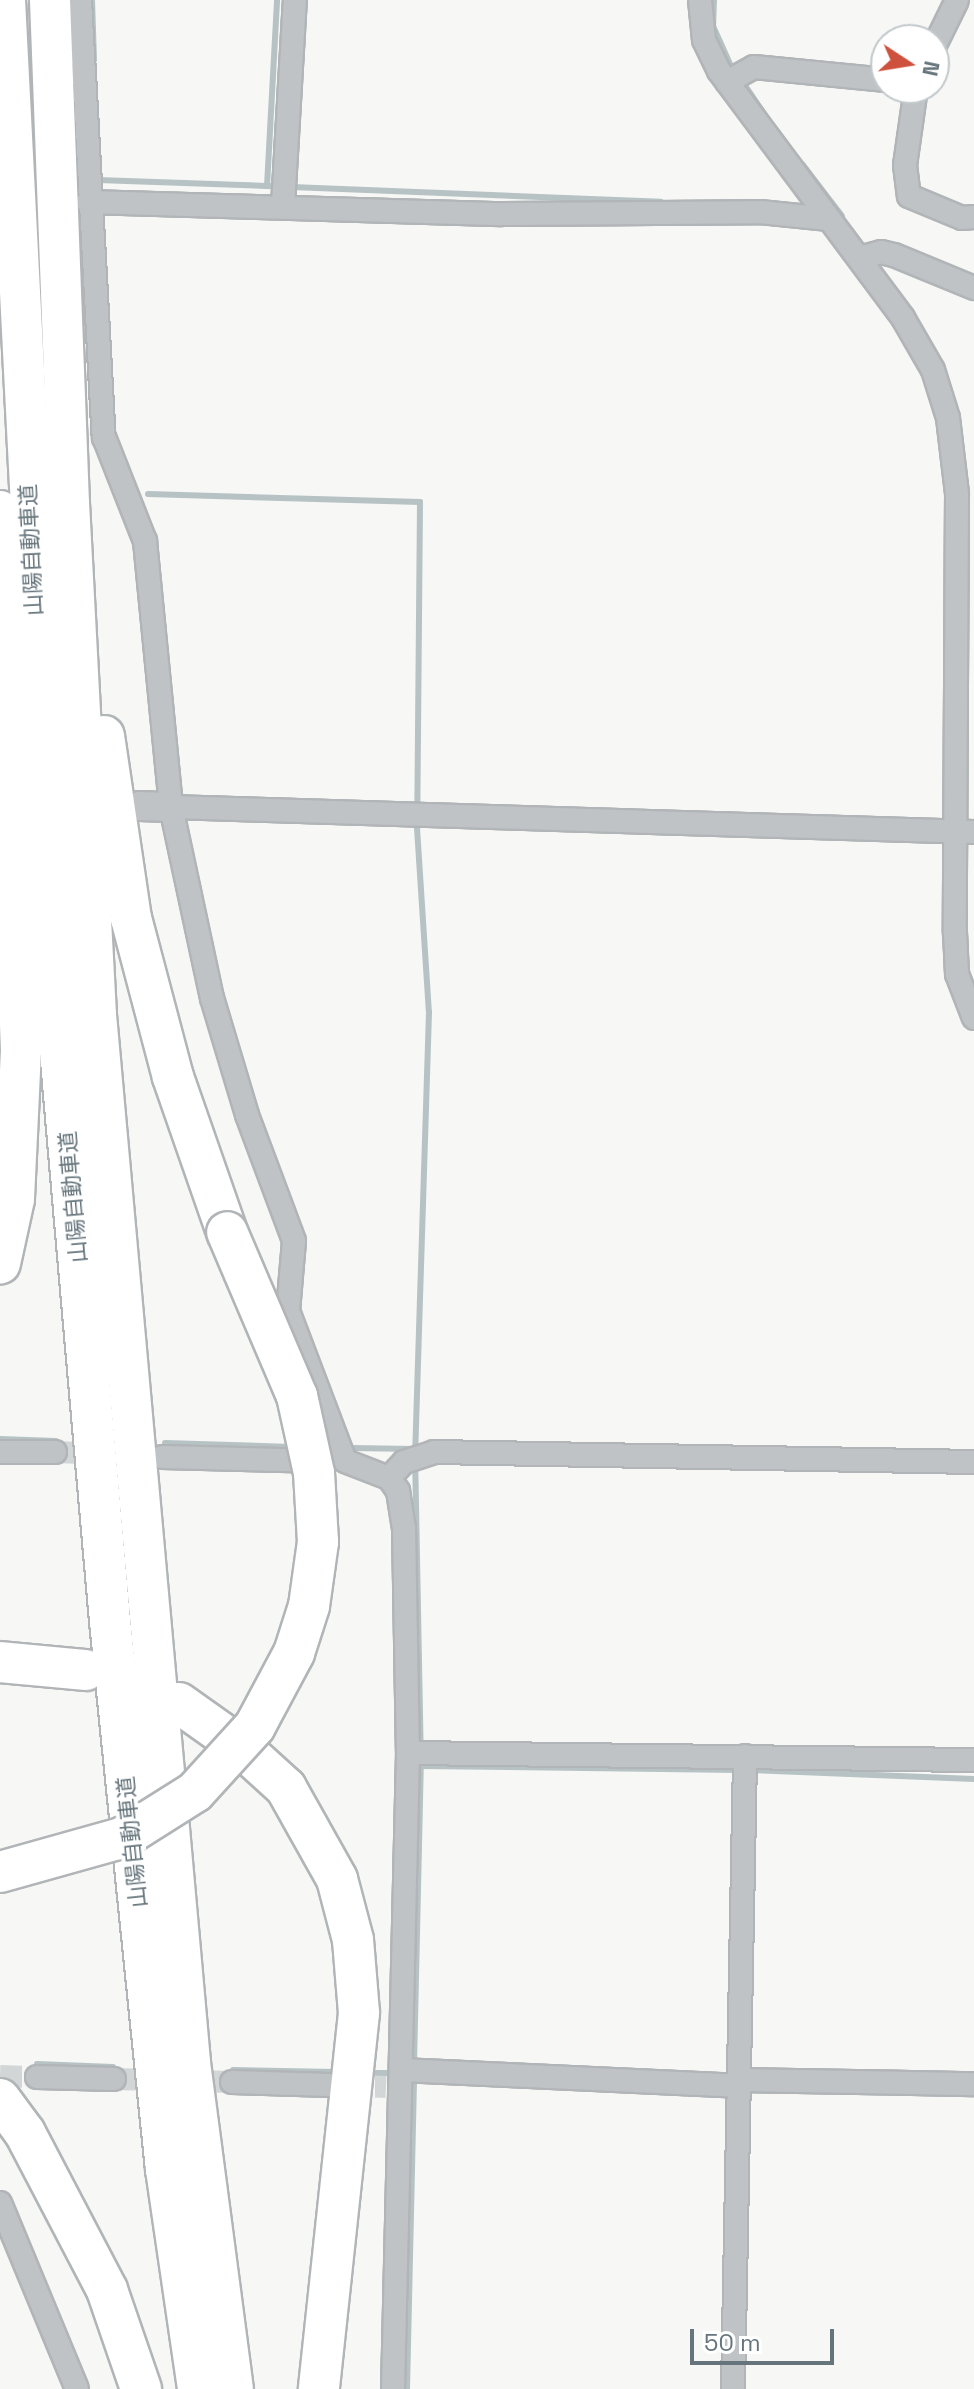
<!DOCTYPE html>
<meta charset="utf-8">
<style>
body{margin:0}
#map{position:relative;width:974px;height:2389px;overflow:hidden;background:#f7f7f5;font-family:"Space Grotesk","Noto Sans JP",sans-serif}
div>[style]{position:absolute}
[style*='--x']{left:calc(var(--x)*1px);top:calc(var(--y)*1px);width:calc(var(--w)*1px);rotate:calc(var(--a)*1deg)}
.stream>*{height:6px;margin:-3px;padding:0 3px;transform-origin:3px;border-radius:3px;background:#b6c2c4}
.minor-tunnel>*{height:22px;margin-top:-11px;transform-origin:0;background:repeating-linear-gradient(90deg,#d3d6d7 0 22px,transparent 0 33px)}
.roads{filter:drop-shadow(2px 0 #b1b5b7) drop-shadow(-2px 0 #b1b5b7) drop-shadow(0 2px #b1b5b7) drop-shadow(0 -2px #b1b5b7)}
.minor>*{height:22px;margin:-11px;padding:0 11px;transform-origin:11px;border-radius:11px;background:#bfc3c6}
.tertiary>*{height:28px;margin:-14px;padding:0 14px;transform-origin:14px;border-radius:14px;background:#bfc3c6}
.motorway>*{height:40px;margin:-20px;padding:0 20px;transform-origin:20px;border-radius:20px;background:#fff}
.bridges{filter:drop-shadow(2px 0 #b1b5b7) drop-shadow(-2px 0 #b1b5b7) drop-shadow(0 2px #b1b5b7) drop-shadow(0 -2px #b1b5b7)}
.motorway-bridge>*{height:40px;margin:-20px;padding:0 20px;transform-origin:20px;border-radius:20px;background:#fff}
span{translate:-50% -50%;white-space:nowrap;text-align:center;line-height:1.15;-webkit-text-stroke:8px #fff;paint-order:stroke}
.street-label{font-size:22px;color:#66757c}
.north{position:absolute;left:870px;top:24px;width:80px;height:80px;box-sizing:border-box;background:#fff;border:2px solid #c2c8cb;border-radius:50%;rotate:102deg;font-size:22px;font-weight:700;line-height:32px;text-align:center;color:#66757c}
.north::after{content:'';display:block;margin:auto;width:28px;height:36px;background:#ce513e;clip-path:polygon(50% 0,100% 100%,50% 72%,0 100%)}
.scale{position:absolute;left:690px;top:2329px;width:144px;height:36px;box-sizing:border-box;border:4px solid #66757c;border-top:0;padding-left:10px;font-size:24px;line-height:28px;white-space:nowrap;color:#66757c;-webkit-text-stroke:6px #fff;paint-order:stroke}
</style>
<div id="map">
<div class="stream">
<div style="--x:92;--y:0;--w:60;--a:88.1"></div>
<div style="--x:714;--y:0;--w:26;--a:92"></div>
<div style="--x:713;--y:26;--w:51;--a:65.9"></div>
<div style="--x:742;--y:81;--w:41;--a:55.9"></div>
<div style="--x:803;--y:165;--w:64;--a:52.6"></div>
<div style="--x:69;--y:179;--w:198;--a:2"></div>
<div style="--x:267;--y:186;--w:186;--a:-86.9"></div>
<div style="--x:267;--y:186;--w:394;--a:2.3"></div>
<div style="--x:840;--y:217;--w:31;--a:52"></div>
<div style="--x:148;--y:494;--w:272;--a:1.7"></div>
<div style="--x:420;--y:502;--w:326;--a:90.5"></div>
<div style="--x:417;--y:828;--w:184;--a:86.3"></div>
<div style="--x:429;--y:1012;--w:442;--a:91.8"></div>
<div style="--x:0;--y:1439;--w:56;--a:2"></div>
<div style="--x:165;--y:1443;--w:126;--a:1.8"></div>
<div style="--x:352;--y:1448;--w:63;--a:0.9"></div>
<div style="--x:421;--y:1766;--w:318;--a:0.7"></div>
<div style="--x:750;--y:1770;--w:224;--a:2.3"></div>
<div style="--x:37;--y:2064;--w:76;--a:2.3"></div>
<div style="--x:414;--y:2065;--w:299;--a:-88.7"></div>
<div style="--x:421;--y:1766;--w:301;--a:-91.1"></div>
<div style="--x:233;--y:2070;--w:103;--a:1.1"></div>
<div style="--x:375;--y:2073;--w:11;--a:0"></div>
<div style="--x:407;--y:2389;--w:312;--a:-88.7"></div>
</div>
<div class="minor-tunnel">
<div style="--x:55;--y:1452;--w:51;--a:2.2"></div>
<div style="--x:0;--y:2076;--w:37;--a:2"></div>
<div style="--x:114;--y:2079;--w:118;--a:1.5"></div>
<div style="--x:342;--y:2085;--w:44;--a:2.6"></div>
</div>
<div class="roads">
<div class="minor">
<div style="--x:80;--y:0;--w:438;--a:86.9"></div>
<div style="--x:104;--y:437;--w:112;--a:68.5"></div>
<div style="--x:145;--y:541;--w:267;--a:84.4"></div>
<div style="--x:171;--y:807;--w:195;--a:77.9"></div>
<div style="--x:212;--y:998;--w:122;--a:73.3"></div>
<div style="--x:247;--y:1115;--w:134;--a:69.5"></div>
<div style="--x:294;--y:1241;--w:70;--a:94.9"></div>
<div style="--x:288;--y:1311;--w:160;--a:69.2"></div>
<div style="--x:345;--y:1461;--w:47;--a:21.1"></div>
<div style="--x:389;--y:1478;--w:16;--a:55"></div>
<div style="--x:398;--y:1491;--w:37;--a:81"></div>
<div style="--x:404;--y:1528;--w:225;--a:89"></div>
<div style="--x:408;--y:1753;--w:636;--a:91.35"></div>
<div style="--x:700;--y:0;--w:40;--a:84.3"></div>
<div style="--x:704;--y:40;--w:34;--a:64"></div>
<div style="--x:719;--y:71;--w:308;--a:53.3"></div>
<div style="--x:903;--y:318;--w:60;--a:60"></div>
<div style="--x:933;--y:370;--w:50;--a:72.6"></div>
<div style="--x:948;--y:418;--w:77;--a:83.2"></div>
<div style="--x:957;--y:494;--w:438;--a:90.3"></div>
<div style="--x:955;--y:932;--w:42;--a:87.3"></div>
<div style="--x:957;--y:974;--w:47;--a:68.9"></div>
<div style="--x:934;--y:47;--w:52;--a:-63.9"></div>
<div style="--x:727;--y:82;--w:31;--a:-29"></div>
<div style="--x:754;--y:67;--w:133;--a:5.6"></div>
<div style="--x:916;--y:88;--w:78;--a:98.1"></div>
<div style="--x:905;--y:165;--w:31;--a:83"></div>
<div style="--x:909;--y:196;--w:57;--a:22.5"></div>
<div style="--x:962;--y:218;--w:12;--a:-5"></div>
<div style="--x:88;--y:202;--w:414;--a:1.7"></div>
<div style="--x:502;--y:214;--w:258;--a:-0.4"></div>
<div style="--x:760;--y:212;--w:69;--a:5.8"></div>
<div style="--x:283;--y:206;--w:206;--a:-86.7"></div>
<div style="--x:859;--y:258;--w:23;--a:-15"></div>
<div style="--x:881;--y:252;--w:13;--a:13"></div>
<div style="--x:894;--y:255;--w:87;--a:22.4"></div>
<div style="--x:171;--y:807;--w:803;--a:1.78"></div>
<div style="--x:0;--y:1452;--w:55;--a:0"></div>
<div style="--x:162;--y:1457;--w:159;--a:1.4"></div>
<div style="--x:389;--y:1478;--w:22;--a:-47"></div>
<div style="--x:404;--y:1462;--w:32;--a:-18"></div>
<div style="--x:434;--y:1452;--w:540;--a:1.06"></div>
<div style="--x:408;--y:1753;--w:566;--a:0.71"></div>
<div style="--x:401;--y:2070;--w:336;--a:2.7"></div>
<div style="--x:37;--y:2077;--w:77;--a:1.5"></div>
<div style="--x:737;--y:2080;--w:237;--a:1"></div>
<div style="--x:232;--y:2082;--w:97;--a:1.8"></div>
<div style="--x:0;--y:2203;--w:201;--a:67.5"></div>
<div style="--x:733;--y:2389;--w:633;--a:-88.91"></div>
</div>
<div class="tertiary">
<div style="--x:139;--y:806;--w:32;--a:2"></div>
</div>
<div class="motorway">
<div style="--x:5;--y:0;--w:1015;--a:87.06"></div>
<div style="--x:57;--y:1014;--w:609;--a:85.01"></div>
<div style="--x:110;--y:1621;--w:551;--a:84.17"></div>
<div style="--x:166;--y:2169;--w:222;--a:81.7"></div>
<div style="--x:50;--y:0;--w:503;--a:87.84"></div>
<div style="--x:69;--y:503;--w:513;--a:86.98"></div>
<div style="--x:96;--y:1015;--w:1052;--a:84.87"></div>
<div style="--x:190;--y:2063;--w:329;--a:82.5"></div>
<div style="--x:0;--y:511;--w:539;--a:87.77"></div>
<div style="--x:21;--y:1050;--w:149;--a:92.7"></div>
<div style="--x:14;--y:1199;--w:66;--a:102.3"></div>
<div style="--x:104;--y:736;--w:184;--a:81.6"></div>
<div style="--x:131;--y:918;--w:164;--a:75.2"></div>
<div style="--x:173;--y:1077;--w:164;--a:70.8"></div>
<div style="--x:0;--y:1662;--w:86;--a:5.3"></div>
<div style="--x:179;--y:1703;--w:76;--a:35.4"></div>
<div style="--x:241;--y:1747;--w:61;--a:42.3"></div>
<div style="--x:286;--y:1788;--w:104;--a:60.7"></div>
<div style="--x:337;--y:1879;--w:63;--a:75.3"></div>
<div style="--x:353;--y:1940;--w:73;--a:85.3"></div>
<div style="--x:359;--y:2013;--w:378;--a:96.1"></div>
<div style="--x:0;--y:2099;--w:42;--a:53.7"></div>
<div style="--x:25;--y:2133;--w:177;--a:62.4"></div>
<div style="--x:107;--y:2290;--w:105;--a:71"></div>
</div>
</div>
<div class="bridges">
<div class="motorway-bridge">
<div style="--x:0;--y:1872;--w:127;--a:-15.6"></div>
<div style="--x:122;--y:1838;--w:86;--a:-32.2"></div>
<div style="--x:195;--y:1792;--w:89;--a:-47.7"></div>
<div style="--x:255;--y:1726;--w:83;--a:-61.9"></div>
<div style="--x:294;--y:1653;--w:49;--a:-72.3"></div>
<div style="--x:309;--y:1606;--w:65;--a:-82"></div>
<div style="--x:318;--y:1542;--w:69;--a:-93.3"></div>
<div style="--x:314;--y:1473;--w:79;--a:-102.4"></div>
<div style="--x:297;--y:1396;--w:178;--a:-113.1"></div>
</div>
</div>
<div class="street-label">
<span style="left:31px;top:550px;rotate:-93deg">山陽自動車道</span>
<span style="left:73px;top:1197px;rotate:-95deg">山陽自動車道</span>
<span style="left:132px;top:1842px;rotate:-96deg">山陽自動車道</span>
</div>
<div class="north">N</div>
<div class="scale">50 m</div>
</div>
